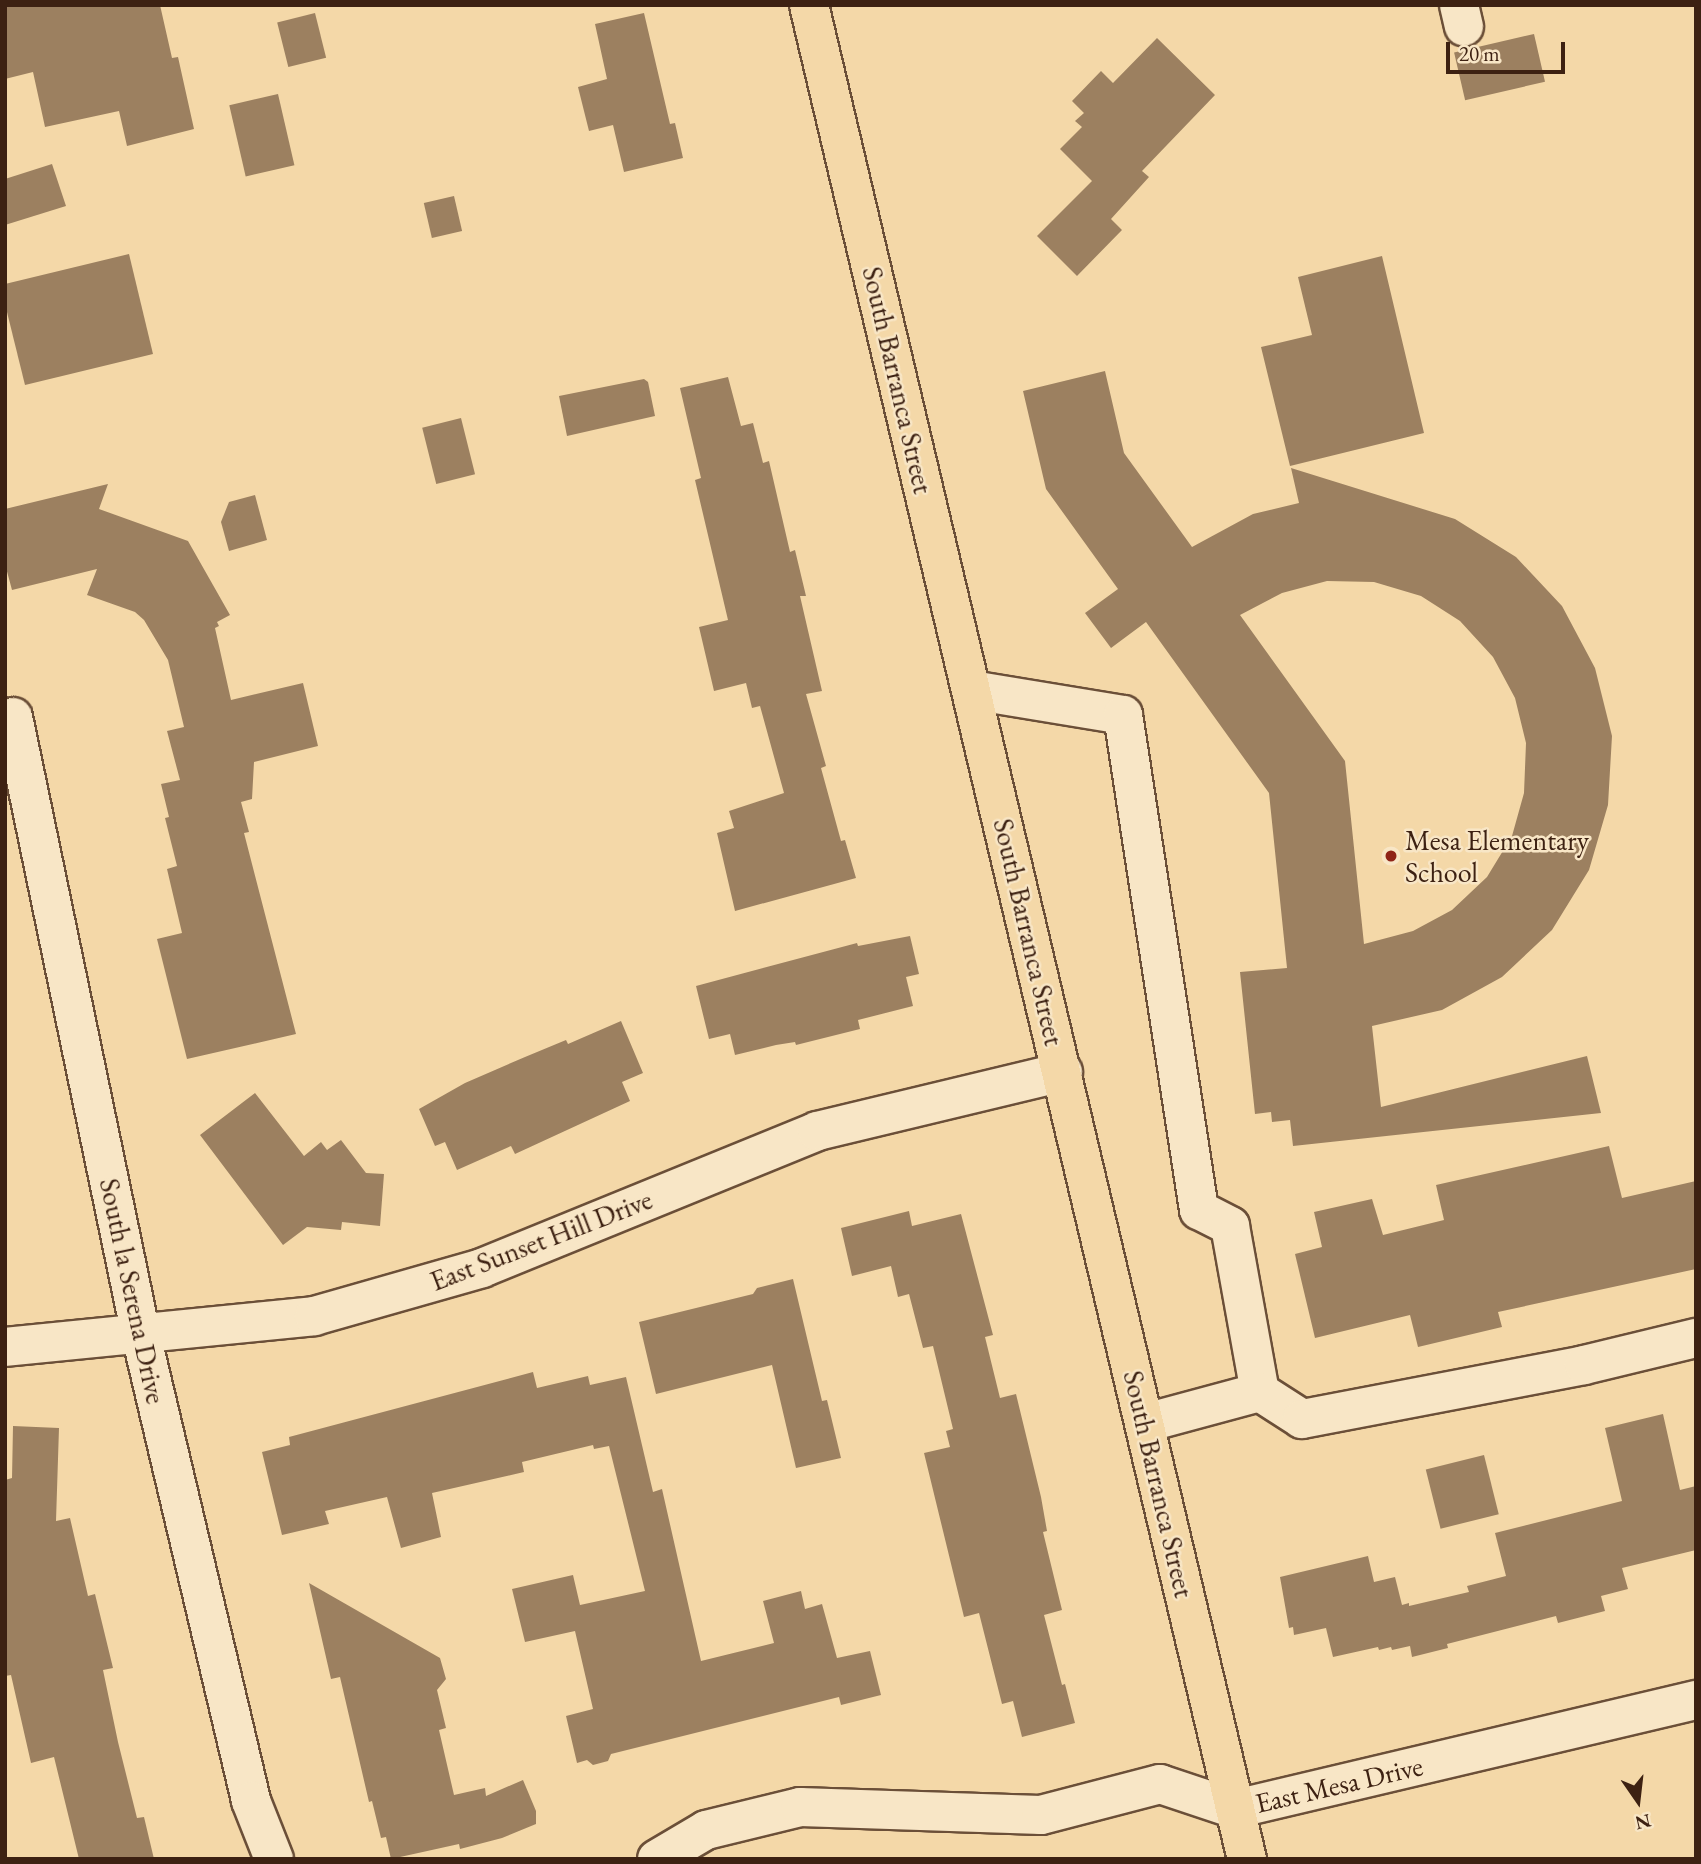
<!DOCTYPE html>
<style>
body{margin:0}
#map{position:relative;width:1701px;height:1864px;overflow:hidden;background:#f4d8a8;font-family:"EB Garamond",serif}
div>[style]{position:absolute}
[style*='--x']{left:calc(var(--x)*1px);top:calc(var(--y)*1px);width:calc(var(--w)*1px);rotate:calc(var(--a)*1deg)}
.building>*{inset:0;background:#9c8060;transform-origin:0 0}
.roads{filter:drop-shadow(2px 0 #6b4f38) drop-shadow(-2px 0 #6b4f38) drop-shadow(0 2px #6b4f38) drop-shadow(0 -2px #6b4f38)}
.minor>*{height:38px;margin:-19px;padding:0 19px;transform-origin:19px;border-radius:19px;background:#f8e6c6}
.major>*{height:38px;margin:-19px;padding:0 19px;transform-origin:19px;border-radius:19px;background:#f4d8a8}
.dots>*{width:19px;height:19px;translate:-50% -50%;box-sizing:border-box;border:4px solid #f8e6c6;border-radius:50%}
span{translate:-50% -50%;white-space:nowrap;text-align:center;line-height:1.15;-webkit-text-stroke:5px #f8e6c6;paint-order:stroke}
.street-label{font-size:28px;color:#3d2112}
.poi-label{font-size:28px;color:#3d2112}
.left{translate:0 -50%;text-align:left}
.frame{position:absolute;inset:0;border:7px solid #3d2112;pointer-events:none}
.north{position:absolute;left:1603px;top:1766px;width:70px;height:70px;-webkit-text-stroke:5px #f8e6c6;paint-order:stroke;rotate:166deg;font-size:19px;font-weight:700;line-height:28px;text-align:center;color:#3d2112}
.north::after{content:'';display:block;margin:auto;width:24px;height:32px;background:#3d2112;clip-path:polygon(50% 0,100% 100%,50% 72%,0 100%)}
.scale{position:absolute;left:1446px;top:42px;width:119px;height:32px;box-sizing:border-box;border:4px solid #3d2112;border-top:0;padding-left:9px;font-size:21px;line-height:24px;white-space:nowrap;color:#3d2112;-webkit-text-stroke:5px #f8e6c6;paint-order:stroke}
</style>
<div id="map">
<div class="building">
<div style="clip-path:polygon(5px 5px,160px 5px,172px 58px,178px 57px,194px 129px,127px 146px,119px 111px,45px 127px,33px 72px,5px 79px)"></div>
<div style="left:315px;top:13px;width:46px;height:39px;rotate:76deg"></div>
<div style="clip-path:polygon(644px 13px,670px 124px,675px 123px,683px 158px,624px 172px,613px 125px,589px 131px,578px 87px,607px 79px,595px 24px)"></div>
<div style="left:1534px;top:34px;width:49px;height:82px;rotate:77deg"></div>
<div style="clip-path:polygon(1157px 38px,1215px 95px,1142px 171px,1149px 177px,1111px 219px,1122px 230px,1077px 276px,1037px 236px,1092px 181px,1060px 149px,1082px 127px,1075px 121px,1084px 113px,1072px 101px,1101px 71px,1113px 83px)"></div>
<div style="left:278px;top:94px;width:73px;height:50px;rotate:77deg"></div>
<div style="clip-path:polygon(52px 164px,66px 206px,5px 225px,5px 179px)"></div>
<div style="left:454px;top:196px;width:36px;height:31px;rotate:77deg"></div>
<div style="clip-path:polygon(129px 254px,153px 354px,25px 385px,5px 304px,5px 284px)"></div>
<div style="clip-path:polygon(1382px 256px,1424px 433px,1290px 466px,1261px 347px,1312px 335px,1298px 277px)"></div>
<div style="clip-path:polygon(evenodd,1105px 371px,1124px 453px,1192px 547px,1253px 514px,1299px 503px,1291px 468px,1455px 519px,1516px 557px,1562px 606px,1595px 668px,1612px 736px,1608px 805px,1589px 870px,1552px 930px,1502px 977px,1442px 1010px,1372px 1026px,1381px 1107px,1587px 1056px,1601px 1113px,1293px 1146px,1290px 1120px,1272px 1122px,1271px 1112px,1255px 1114px,1240px 972px,1287px 968px,1269px 793px,1146px 622px,1111px 648px,1085px 613px,1118px 589px,1046px 489px,1023px 391px,1105px 371px,1327px 581px,1374px 582px,1421px 596px,1460px 621px,1493px 657px,1515px 698px,1526px 743px,1524px 793px,1512px 836px,1487px 877px,1452px 910px,1413px 931px,1364px 944px,1345px 761px,1240px 615px,1282px 593px,1327px 581px)"></div>
<div style="clip-path:polygon(728px 377px,741px 426px,753px 423px,763px 463px,769px 461px,790px 552px,795px 550px,806px 596px,800px 596px,822px 691px,806px 694px,826px 766px,821px 768px,841px 841px,845px 840px,856px 878px,735px 911px,717px 833px,734px 828px,729px 811px,784px 793px,760px 706px,752px 708px,746px 683px,714px 691px,699px 627px,728px 620px,695px 480px,701px 478px,680px 388px)"></div>
<div style="clip-path:polygon(644px 379px,648px 382px,655px 416px,567px 436px,559px 396px)"></div>
<div style="left:461px;top:418px;width:58px;height:40px;rotate:76deg"></div>
<div style="clip-path:polygon(108px 484px,99px 509px,188px 541px,230px 615px,217px 622px,219px 626px,215px 628px,231px 700px,303px 683px,318px 746px,254px 762px,252px 799px,241px 802px,249px 832px,244px 833px,296px 1034px,187px 1059px,157px 939px,182px 933px,167px 869px,177px 866px,165px 818px,169px 817px,161px 784px,180px 780px,167px 731px,184px 727px,168px 660px,144px 620px,135px 612px,87px 595px,97px 569px,12px 590px,5px 564px,5px 509px)"></div>
<div style="clip-path:polygon(255px 495px,267px 540px,229px 551px,221px 522px,229px 502px)"></div>
<div style="clip-path:polygon(910px 936px,919px 974px,906px 977px,913px 1006px,858px 1020px,860px 1029px,796px 1045px,795px 1042px,776px 1045px,735px 1055px,730px 1034px,709px 1039px,696px 986px,857px 943px,858px 946px)"></div>
<div style="clip-path:polygon(621px 1021px,643px 1073px,622px 1082px,630px 1101px,515px 1154px,511px 1146px,457px 1170px,445px 1142px,435px 1146px,419px 1109px,465px 1083px,525px 1057px,566px 1040px,568px 1044px)"></div>
<div style="clip-path:polygon(255px 1093px,304px 1156px,321px 1142px,327px 1150px,341px 1140px,366px 1173px,384px 1174px,380px 1226px,342px 1222px,341px 1230px,307px 1227px,283px 1245px,200px 1135px)"></div>
<div style="clip-path:polygon(1609px 1146px,1622px 1198px,1696px 1181px,1696px 1269px,1498px 1312px,1502px 1327px,1418px 1347px,1410px 1315px,1315px 1338px,1295px 1254px,1322px 1247px,1314px 1212px,1372px 1199px,1383px 1235px,1444px 1220px,1436px 1185px)"></div>
<div style="clip-path:polygon(909px 1211px,912px 1226px,961px 1214px,993px 1335px,985px 1337px,1000px 1398px,1016px 1394px,1041px 1497px,1047px 1531px,1043px 1532px,1062px 1610px,1044px 1615px,1062px 1685px,1065px 1684px,1075px 1723px,1022px 1737px,1013px 1701px,1002px 1704px,979px 1613px,964px 1617px,924px 1453px,950px 1447px,946px 1431px,953px 1429px,933px 1346px,923px 1348px,909px 1294px,898px 1297px,891px 1266px,852px 1276px,841px 1228px)"></div>
<div style="clip-path:polygon(793px 1279px,822px 1401px,827px 1400px,841px 1458px,796px 1468px,772px 1365px,656px 1394px,639px 1322px,753px 1294px,757px 1288px)"></div>
<div style="clip-path:polygon(533px 1372px,537px 1388px,588px 1376px,590px 1385px,626px 1377px,653px 1492px,662px 1489px,701px 1661px,774px 1643px,763px 1601px,801px 1591px,805px 1609px,822px 1604px,837px 1658px,870px 1651px,881px 1695px,841px 1705px,839px 1697px,611px 1754px,608px 1761px,593px 1765px,587px 1760px,577px 1763px,566px 1716px,593px 1709px,575px 1631px,525px 1642px,512px 1589px,573px 1575px,580px 1605px,645px 1591px,609px 1446px,594px 1449px,593px 1445px,522px 1462px,524px 1472px,432px 1493px,441px 1537px,401px 1548px,387px 1497px,325px 1511px,329px 1524px,282px 1535px,262px 1452px,290px 1445px,289px 1437px)"></div>
<div style="clip-path:polygon(1663px 1414px,1680px 1490px,1696px 1486px,1696px 1550px,1622px 1568px,1628px 1589px,1601px 1596px,1605px 1611px,1558px 1623px,1556px 1616px,1447px 1644px,1448px 1648px,1412px 1657px,1410px 1646px,1392px 1650px,1391px 1647px,1379px 1650px,1378px 1647px,1333px 1657px,1326px 1628px,1294px 1635px,1293px 1627px,1289px 1628px,1280px 1577px,1368px 1556px,1374px 1582px,1395px 1577px,1402px 1605px,1409px 1603px,1409px 1606px,1469px 1592px,1467px 1586px,1506px 1576px,1495px 1533px,1622px 1501px,1605px 1428px)"></div>
<div style="clip-path:polygon(13px 1426px,59px 1428px,56px 1521px,70px 1518px,88px 1596px,95px 1594px,113px 1668px,103px 1670px,118px 1742px,137px 1818px,144px 1817px,154px 1859px,79px 1859px,54px 1757px,31px 1763px,11px 1675px,5px 1676px,5px 1480px,12px 1478px)"></div>
<div style="left:1484px;top:1455px;width:61px;height:60px;rotate:76deg"></div>
<div style="clip-path:polygon(309px 1583px,440px 1658px,446px 1679px,437px 1690px,446px 1728px,439px 1730px,454px 1795px,485px 1788px,486px 1796px,523px 1780px,536px 1811px,536px 1824px,502px 1838px,460px 1849px,459px 1844px,391px 1859px,386px 1837px,381px 1838px,372px 1801px,369px 1802px,340px 1677px,331px 1679px)"></div>
</div>
<div class="roads">
<div class="minor">
<div style="--x:1459;--y:5;--w:22;--a:77"></div>
<div style="--x:972;--y:690;--w:153;--a:9.4"></div>
<div style="--x:1123;--y:715;--w:501;--a:81.27"></div>
<div style="--x:1199;--y:1210;--w:35;--a:27"></div>
<div style="--x:1230;--y:1226;--w:169;--a:79.8"></div>
<div style="--x:1260;--y:1392;--w:119;--a:164.9"></div>
<div style="--x:13;--y:717;--w:631;--a:78.3"></div>
<div style="--x:141;--y:1335;--w:479;--a:76.7"></div>
<div style="--x:251;--y:1801;--w:62;--a:68.4"></div>
<div style="--x:5;--y:1347;--w:311;--a:-5.7"></div>
<div style="--x:314;--y:1316;--w:175;--a:-15.9"></div>
<div style="--x:482;--y:1268;--w:362;--a:-22.2"></div>
<div style="--x:817;--y:1131;--w:253;--a:-13.5"></div>
<div style="--x:1260;--y:1392;--w:50;--a:32.7"></div>
<div style="--x:1302;--y:1419;--w:287;--a:-10.8"></div>
<div style="--x:1584;--y:1365;--w:115;--a:-13.6"></div>
<div style="--x:657;--y:1859;--w:57;--a:-30.6"></div>
<div style="--x:706;--y:1830;--w:97;--a:-13.7"></div>
<div style="--x:800;--y:1807;--w:241;--a:1.9"></div>
<div style="--x:1041;--y:1815;--w:123;--a:-14.6"></div>
<div style="--x:1160;--y:1784;--w:79;--a:18.4"></div>
<div style="--x:1235;--y:1809;--w:474;--a:-13.3"></div>
</div>
<div class="major">
<div style="--x:809;--y:5;--w:1905;--a:76.71"></div>
</div>
</div>
<div class="dots">
<div style="left:1391px;top:856px;background:#8f2418"></div>
</div>
<div class="street-label">
<span style="left:898px;top:380px;rotate:77deg">South Barranca Street</span>
<span style="left:1029px;top:932px;rotate:77deg">South Barranca Street</span>
<span style="left:541px;top:1240px;rotate:-21deg">East Sunset Hill Drive</span>
<span style="left:133px;top:1291px;rotate:78deg">South la Serena Drive</span>
<span style="left:1159px;top:1484px;rotate:77deg">South Barranca Street</span>
<span style="left:1339px;top:1784px;rotate:-13deg">East Mesa Drive</span>
</div>
<div class="poi-label">
<span class="left" style="left:1405px;top:856px">Mesa Elementary<br>School</span>
</div>
<div class="frame"></div>
<div class="north">N</div>
<div class="scale">20 m</div>
</div>
